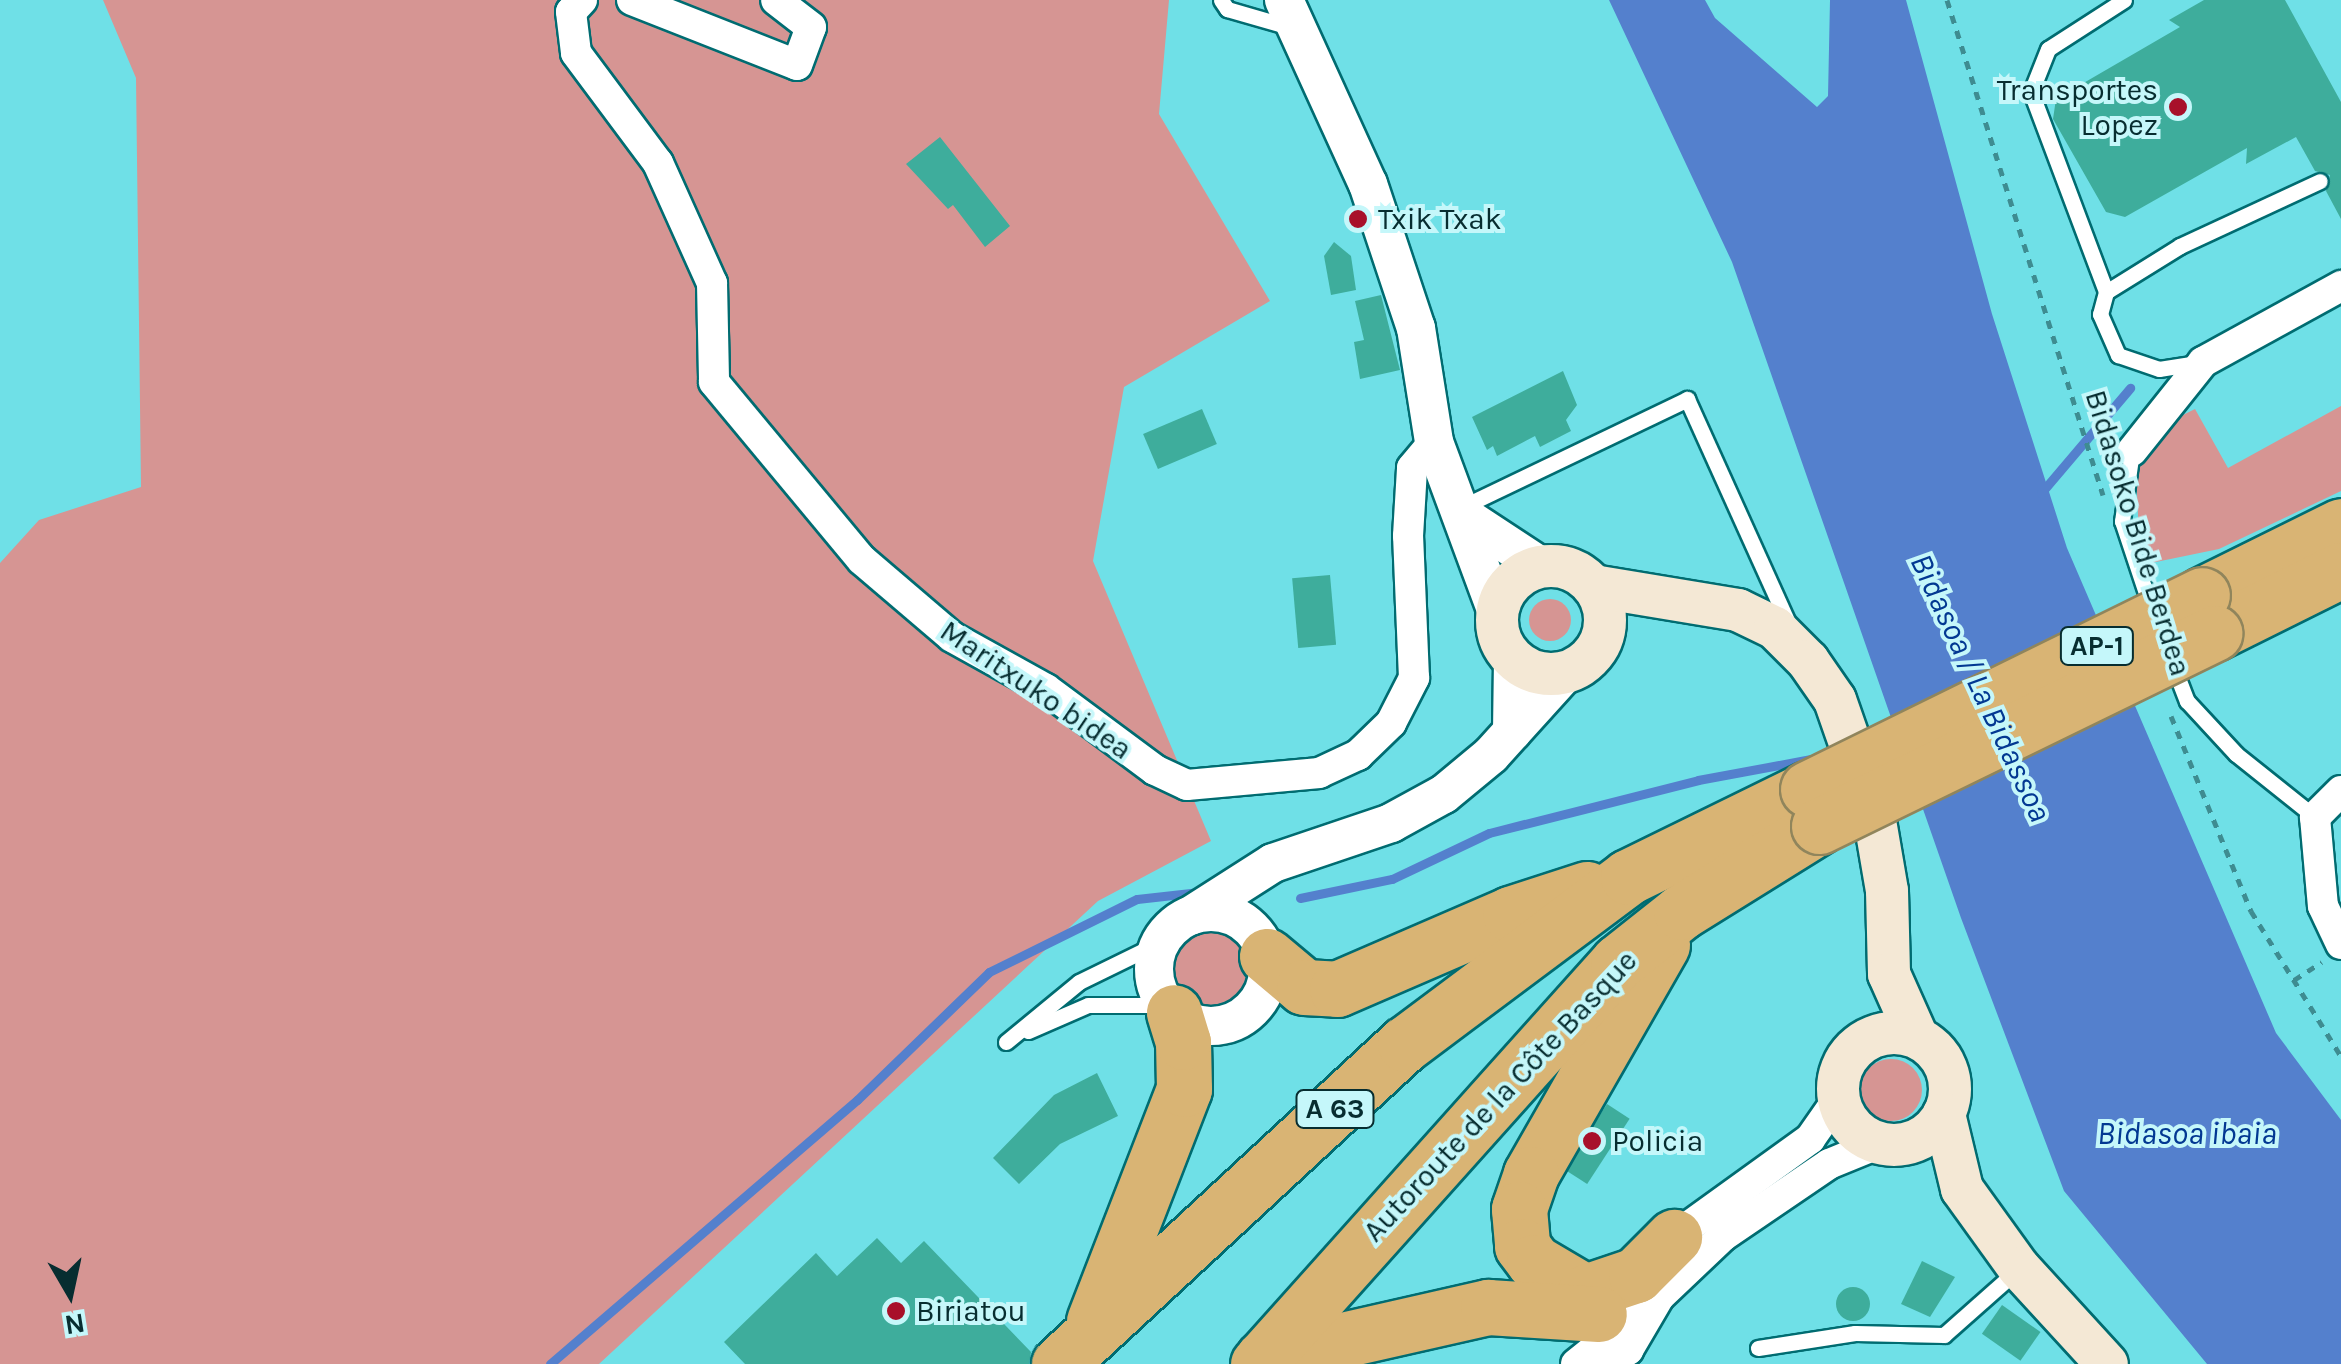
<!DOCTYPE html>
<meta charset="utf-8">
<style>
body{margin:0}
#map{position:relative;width:2341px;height:1364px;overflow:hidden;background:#6fe0e7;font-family:Karla,sans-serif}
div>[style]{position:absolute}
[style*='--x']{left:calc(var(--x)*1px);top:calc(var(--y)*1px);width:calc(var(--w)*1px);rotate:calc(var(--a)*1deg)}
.green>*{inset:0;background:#d69593}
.round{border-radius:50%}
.water>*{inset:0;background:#5480cd}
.stream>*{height:9px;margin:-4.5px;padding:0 4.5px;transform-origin:4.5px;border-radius:4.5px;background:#5480cd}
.building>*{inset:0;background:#3ead9c;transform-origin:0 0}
.path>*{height:5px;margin-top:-2.5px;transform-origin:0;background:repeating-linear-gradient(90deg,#3e8c91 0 8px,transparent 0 16px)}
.roads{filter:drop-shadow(2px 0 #006c71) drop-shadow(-2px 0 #006c71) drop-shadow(0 2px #006c71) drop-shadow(0 -2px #006c71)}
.service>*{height:15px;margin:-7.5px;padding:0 7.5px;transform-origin:7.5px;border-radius:7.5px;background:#fff}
.minor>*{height:30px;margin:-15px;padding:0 15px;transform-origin:15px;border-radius:15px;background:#fff}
.tertiary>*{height:38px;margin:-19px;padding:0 19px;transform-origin:19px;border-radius:19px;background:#fff}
.tertiary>.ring{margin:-19px;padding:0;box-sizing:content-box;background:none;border:38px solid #fff;border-radius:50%}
.secondary>*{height:42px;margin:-21px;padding:0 21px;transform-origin:21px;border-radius:21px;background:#f4e8d5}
.secondary>.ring{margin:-21px;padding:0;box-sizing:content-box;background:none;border:42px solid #f4e8d5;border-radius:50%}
.motorway>*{height:55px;margin:-27.5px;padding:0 27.5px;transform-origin:27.5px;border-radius:27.5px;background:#d9b474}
.bridges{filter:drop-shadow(2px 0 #90855c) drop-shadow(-2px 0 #90855c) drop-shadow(0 2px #90855c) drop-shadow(0 -2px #90855c)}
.motorway-bridge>*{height:55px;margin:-27.5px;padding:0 27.5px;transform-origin:27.5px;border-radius:27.5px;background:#d9b474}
.dots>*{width:28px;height:28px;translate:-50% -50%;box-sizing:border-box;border:5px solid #c5f7fa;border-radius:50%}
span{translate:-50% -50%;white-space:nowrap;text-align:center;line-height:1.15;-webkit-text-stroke:8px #c5f7fa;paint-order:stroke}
.shield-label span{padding:2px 8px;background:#c5f7fa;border:2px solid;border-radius:8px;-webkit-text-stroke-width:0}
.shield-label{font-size:28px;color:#072d30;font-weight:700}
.poi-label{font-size:30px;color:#072d30}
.right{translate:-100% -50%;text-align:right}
.left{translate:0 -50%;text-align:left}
.street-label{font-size:30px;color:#072d30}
.water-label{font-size:32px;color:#023892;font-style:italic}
.north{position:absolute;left:20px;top:1244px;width:100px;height:100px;-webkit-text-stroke:8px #c5f7fa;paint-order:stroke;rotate:171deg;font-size:28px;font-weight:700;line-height:40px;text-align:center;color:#072d30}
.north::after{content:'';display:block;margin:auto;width:35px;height:45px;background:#072d30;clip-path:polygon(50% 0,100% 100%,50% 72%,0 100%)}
</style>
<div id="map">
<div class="green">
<div style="clip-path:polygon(103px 0,1169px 0,1159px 114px,1270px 301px,1124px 387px,1093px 561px,1211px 841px,1098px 901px,599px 1364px,0 1364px,0 563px,39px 520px,141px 487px,136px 78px)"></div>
<div style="clip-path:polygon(2341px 406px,2341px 491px,2219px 549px,2151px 563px,2139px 535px,2136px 473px,2146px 446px,2171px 421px,2195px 409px,2228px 468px)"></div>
<div class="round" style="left:1529px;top:599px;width:42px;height:42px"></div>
<div class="round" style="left:1169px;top:926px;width:82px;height:82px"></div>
<div class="round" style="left:1860px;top:1059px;width:62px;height:62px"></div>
</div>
<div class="water">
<div style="clip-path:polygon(1609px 0,1705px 0,1715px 18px,1817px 107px,1828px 96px,1830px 0,1906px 0,1992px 314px,2067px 548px,2276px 1033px,2341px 1120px,2341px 1364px,2207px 1364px,2064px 1191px,1961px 918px,1732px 262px)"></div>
</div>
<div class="stream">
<div style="--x:2041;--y:493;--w:138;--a:-49.7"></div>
<div style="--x:1300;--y:898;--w:94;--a:-11.7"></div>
<div style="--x:1392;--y:879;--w:107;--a:-25.4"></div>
<div style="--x:1489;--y:833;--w:216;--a:-14.2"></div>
<div style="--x:1698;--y:780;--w:115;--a:-10.5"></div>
<div style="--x:550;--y:1364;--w:405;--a:-40.7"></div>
<div style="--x:857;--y:1100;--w:184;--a:-44.1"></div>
<div style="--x:989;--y:972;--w:165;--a:-26.3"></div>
<div style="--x:1137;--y:899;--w:63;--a:-6.3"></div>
</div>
<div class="building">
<div style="clip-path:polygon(2204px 0,2285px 0,2341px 102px,2341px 219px,2326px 191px,2330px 175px,2315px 171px,2296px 137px,2246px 164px,2247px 148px,2125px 217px,2106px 212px,2053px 119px,2056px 99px,2180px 27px,2169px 20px)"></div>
<div style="clip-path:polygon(940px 137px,1010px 226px,985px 247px,953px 205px,948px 209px,906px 164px)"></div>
<div style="clip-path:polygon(1334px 242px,1351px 256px,1356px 290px,1331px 295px,1324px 256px)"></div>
<div style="clip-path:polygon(1381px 295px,1400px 370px,1360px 379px,1354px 342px,1364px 340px,1355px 301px)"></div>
<div style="clip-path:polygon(1563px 371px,1577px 405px,1566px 420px,1571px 431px,1540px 447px,1535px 436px,1497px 456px,1493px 446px,1487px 450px,1472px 417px)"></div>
<div style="left:1202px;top:409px;width:38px;height:64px;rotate:67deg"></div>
<div style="left:1330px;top:575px;width:70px;height:38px;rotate:85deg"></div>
<div style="clip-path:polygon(1097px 1073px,1118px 1116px,1060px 1144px,1019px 1184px,993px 1158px,1054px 1095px)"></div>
<div style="left:1607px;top:1104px;width:27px;height:78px;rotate:33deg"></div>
<div style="clip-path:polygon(877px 1238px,901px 1263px,924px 1241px,1031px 1352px,1029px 1364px,745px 1364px,724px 1342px,816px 1253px,837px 1276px)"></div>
<div style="clip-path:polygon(1922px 1261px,1955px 1277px,1930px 1317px,1901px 1304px)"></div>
<div class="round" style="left:1836px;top:1287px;width:34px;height:34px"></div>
<div style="left:2002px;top:1305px;width:47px;height:35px;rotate:35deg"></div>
</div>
<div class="path">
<div style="--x:1947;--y:0;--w:519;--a:72.51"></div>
<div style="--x:2171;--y:716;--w:211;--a:67.7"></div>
<div style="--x:2251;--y:911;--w:171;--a:58.2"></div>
<div style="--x:2294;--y:980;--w:33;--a:-33"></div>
</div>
<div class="roads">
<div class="service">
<div style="--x:1221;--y:0;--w:11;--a:56"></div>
<div style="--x:1227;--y:9;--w:69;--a:16.1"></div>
<div style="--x:2124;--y:0;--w:90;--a:147.2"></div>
<div style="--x:2048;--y:49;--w:46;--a:111.6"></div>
<div style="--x:2031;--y:92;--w:214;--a:69.4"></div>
<div style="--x:2106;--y:292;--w:23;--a:105"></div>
<div style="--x:2100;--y:314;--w:45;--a:66.3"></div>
<div style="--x:2118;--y:355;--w:43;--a:18.9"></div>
<div style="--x:2159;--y:369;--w:39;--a:-9"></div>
<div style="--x:2106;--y:292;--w:87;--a:-31.9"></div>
<div style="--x:2180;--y:246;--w:154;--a:-24.9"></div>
<div style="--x:2132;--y:451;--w:71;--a:98.1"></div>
<div style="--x:2122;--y:521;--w:95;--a:71.6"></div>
<div style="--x:1460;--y:508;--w:252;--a:-25.6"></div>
<div style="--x:1687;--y:399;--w:246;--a:65.7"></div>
<div style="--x:2173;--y:665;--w:39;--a:69"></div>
<div style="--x:2187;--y:701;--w:72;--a:47.2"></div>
<div style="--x:2236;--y:754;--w:101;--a:38.6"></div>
<div style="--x:1028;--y:1031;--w:65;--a:-23.4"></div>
<div style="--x:1088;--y:1005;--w:79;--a:0"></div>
<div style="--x:1006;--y:1042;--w:94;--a:-39.4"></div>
<div style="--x:1079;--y:982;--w:91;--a:-26"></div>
<div style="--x:1758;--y:1348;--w:98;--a:-8.8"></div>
<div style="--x:1855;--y:1333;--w:89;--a:1.3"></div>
<div style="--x:1944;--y:1335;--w:96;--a:-41.6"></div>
</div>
<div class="minor">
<div style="--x:582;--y:0;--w:16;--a:133"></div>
<div style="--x:571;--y:12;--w:41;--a:83"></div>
<div style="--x:576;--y:53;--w:137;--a:53.3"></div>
<div style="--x:658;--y:163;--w:132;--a:65.8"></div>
<div style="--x:712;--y:283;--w:99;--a:88.8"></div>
<div style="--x:714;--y:382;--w:231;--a:50.3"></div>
<div style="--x:862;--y:560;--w:118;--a:40.5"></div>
<div style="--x:952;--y:637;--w:107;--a:29"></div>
<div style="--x:1046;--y:689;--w:136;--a:36.6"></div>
<div style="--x:1155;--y:770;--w:35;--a:25"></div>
<div style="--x:1187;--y:785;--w:133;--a:-5.2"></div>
<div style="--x:1319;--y:773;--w:43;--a:-24.8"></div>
<div style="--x:1358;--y:755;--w:46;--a:-44.1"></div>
<div style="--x:1391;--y:723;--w:51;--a:-62.9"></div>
<div style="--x:1414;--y:678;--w:142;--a:-92.4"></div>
<div style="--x:1408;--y:536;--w:68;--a:-86.6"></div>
<div style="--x:1412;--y:468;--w:34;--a:-50"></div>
<div style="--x:632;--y:0;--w:177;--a:21.5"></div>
<div style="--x:797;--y:65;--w:40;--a:-69.8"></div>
<div style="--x:811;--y:27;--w:44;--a:-142.4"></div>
<div style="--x:2132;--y:451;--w:114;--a:-51.4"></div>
<div style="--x:2203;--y:362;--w:158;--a:-28.8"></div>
<div style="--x:2341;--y:791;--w:37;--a:135"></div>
<div style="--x:2315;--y:817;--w:89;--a:84.9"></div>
<div style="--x:2323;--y:906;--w:42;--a:64.7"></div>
<div style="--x:1576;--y:1364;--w:58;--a:-38.7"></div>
<div style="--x:1621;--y:1328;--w:54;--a:-54"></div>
<div style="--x:1653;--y:1284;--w:51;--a:-65.9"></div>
<div style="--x:1674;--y:1237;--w:168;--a:-35.8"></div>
<div style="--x:1810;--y:1139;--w:49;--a:-55"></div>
<div style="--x:1603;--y:1364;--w:29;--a:-29"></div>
<div style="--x:1628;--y:1350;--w:61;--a:-59.7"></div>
<div style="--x:1659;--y:1297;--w:88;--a:-43.6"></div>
<div style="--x:1723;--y:1236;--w:128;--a:-34.2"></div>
<div style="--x:1829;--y:1164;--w:55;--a:-22.4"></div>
</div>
<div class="tertiary">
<div style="--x:1284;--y:0;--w:202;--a:65.5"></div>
<div style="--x:1368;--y:184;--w:152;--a:71.6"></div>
<div style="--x:1416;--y:328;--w:115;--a:81"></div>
<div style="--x:1434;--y:442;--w:181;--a:69.7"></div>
<div style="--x:1464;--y:516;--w:91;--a:33.3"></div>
<div style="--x:1512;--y:732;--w:73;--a:-89.2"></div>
<div class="ring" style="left:1154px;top:912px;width:76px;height:76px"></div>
<div style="--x:1190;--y:916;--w:98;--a:-32.6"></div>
<div style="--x:1273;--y:863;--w:125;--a:-18.7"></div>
<div style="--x:1391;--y:823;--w:60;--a:-28.7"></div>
<div style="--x:1444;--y:794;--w:61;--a:-39.7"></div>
<div style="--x:1491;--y:755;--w:113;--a:-47.9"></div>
</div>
<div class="secondary">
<div class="ring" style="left:1497px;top:566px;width:66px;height:66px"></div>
<div style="--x:1593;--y:586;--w:147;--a:9.4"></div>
<div style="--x:1738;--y:610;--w:41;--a:25.9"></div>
<div style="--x:1775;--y:628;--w:47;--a:45"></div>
<div style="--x:1808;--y:661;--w:47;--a:55.3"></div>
<div style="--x:1835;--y:700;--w:115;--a:70.8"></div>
<div style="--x:1873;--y:809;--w:83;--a:80.3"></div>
<div style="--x:1887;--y:891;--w:83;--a:88.6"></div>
<div style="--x:1889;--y:974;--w:69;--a:66"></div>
<div class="ring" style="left:1838px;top:1033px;width:70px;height:70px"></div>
<div style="--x:1944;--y:1114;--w:77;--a:76.5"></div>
<div style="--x:1962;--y:1189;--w:97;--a:54.2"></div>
<div style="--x:2019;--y:1268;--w:130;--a:47.5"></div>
</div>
<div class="motorway">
<div style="--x:2202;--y:595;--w:155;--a:-26.4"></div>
<div style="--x:2214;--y:633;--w:142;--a:-26.4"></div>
<div style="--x:1662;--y:945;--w:264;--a:119.8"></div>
<div style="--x:1531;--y:1174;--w:37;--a:109"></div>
<div style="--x:1519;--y:1209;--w:37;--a:85"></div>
<div style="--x:1522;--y:1246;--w:20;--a:53"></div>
<div style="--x:1534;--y:1262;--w:59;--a:30.5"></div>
<div style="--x:1585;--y:1292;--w:54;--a:-18.4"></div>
<div style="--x:1636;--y:1275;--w:54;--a:-45"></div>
<div style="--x:1267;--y:956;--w:48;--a:40"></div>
<div style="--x:1304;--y:987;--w:33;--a:3"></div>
<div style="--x:1337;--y:989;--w:189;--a:-23.4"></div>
<div style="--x:1510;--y:914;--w:81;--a:-18"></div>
<div style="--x:1094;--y:1321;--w:249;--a:-68.8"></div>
<div style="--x:1184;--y:1089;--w:47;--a:-91.2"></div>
<div style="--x:1183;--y:1042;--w:31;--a:-107"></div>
<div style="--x:1263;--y:1358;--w:231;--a:-12.8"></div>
<div style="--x:1488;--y:1307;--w:111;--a:3.6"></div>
<div style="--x:1059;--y:1364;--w:471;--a:-42.8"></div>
<div style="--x:1405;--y:1044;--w:279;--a:-36.8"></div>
<div style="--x:1628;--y:877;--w:200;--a:-26.1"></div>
<div style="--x:1258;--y:1364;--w:540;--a:-48.15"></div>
<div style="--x:1618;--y:962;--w:80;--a:-38.4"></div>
<div style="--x:1681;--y:912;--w:163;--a:-31.9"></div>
</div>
</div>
<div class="bridges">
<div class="motorway-bridge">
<div style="--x:1808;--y:789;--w:439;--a:-26.2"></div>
<div style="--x:1819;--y:826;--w:440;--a:-26"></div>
</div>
</div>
<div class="dots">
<div style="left:2178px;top:107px;background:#a8102a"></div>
<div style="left:1358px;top:219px;background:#a8102a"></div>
<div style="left:1592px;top:1141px;background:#a8102a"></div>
<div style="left:896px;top:1311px;background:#a8102a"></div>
</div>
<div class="shield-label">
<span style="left:2097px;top:646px">AP-1</span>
<span style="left:1335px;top:1109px">A 63</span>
</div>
<div class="poi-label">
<span class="right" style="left:2158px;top:107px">Transportes<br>Lopez</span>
<span class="left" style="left:1378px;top:219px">Txik Txak</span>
<span class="left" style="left:1612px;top:1141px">Policia</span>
<span class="left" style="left:916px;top:1311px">Biriatou</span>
</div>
<div class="street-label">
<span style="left:2138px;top:533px;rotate:73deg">Bidasoko Bide Berdea</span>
<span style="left:1036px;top:690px;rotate:34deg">Maritxuko bidea</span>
<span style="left:1500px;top:1096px;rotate:-47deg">Autoroute de la Côte Basque</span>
</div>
<div class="water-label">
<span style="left:1980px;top:688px;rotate:65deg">Bidasoa / La Bidassoa</span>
<span style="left:2187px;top:1134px">Bidasoa ibaia</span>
</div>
<div class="north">N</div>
</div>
